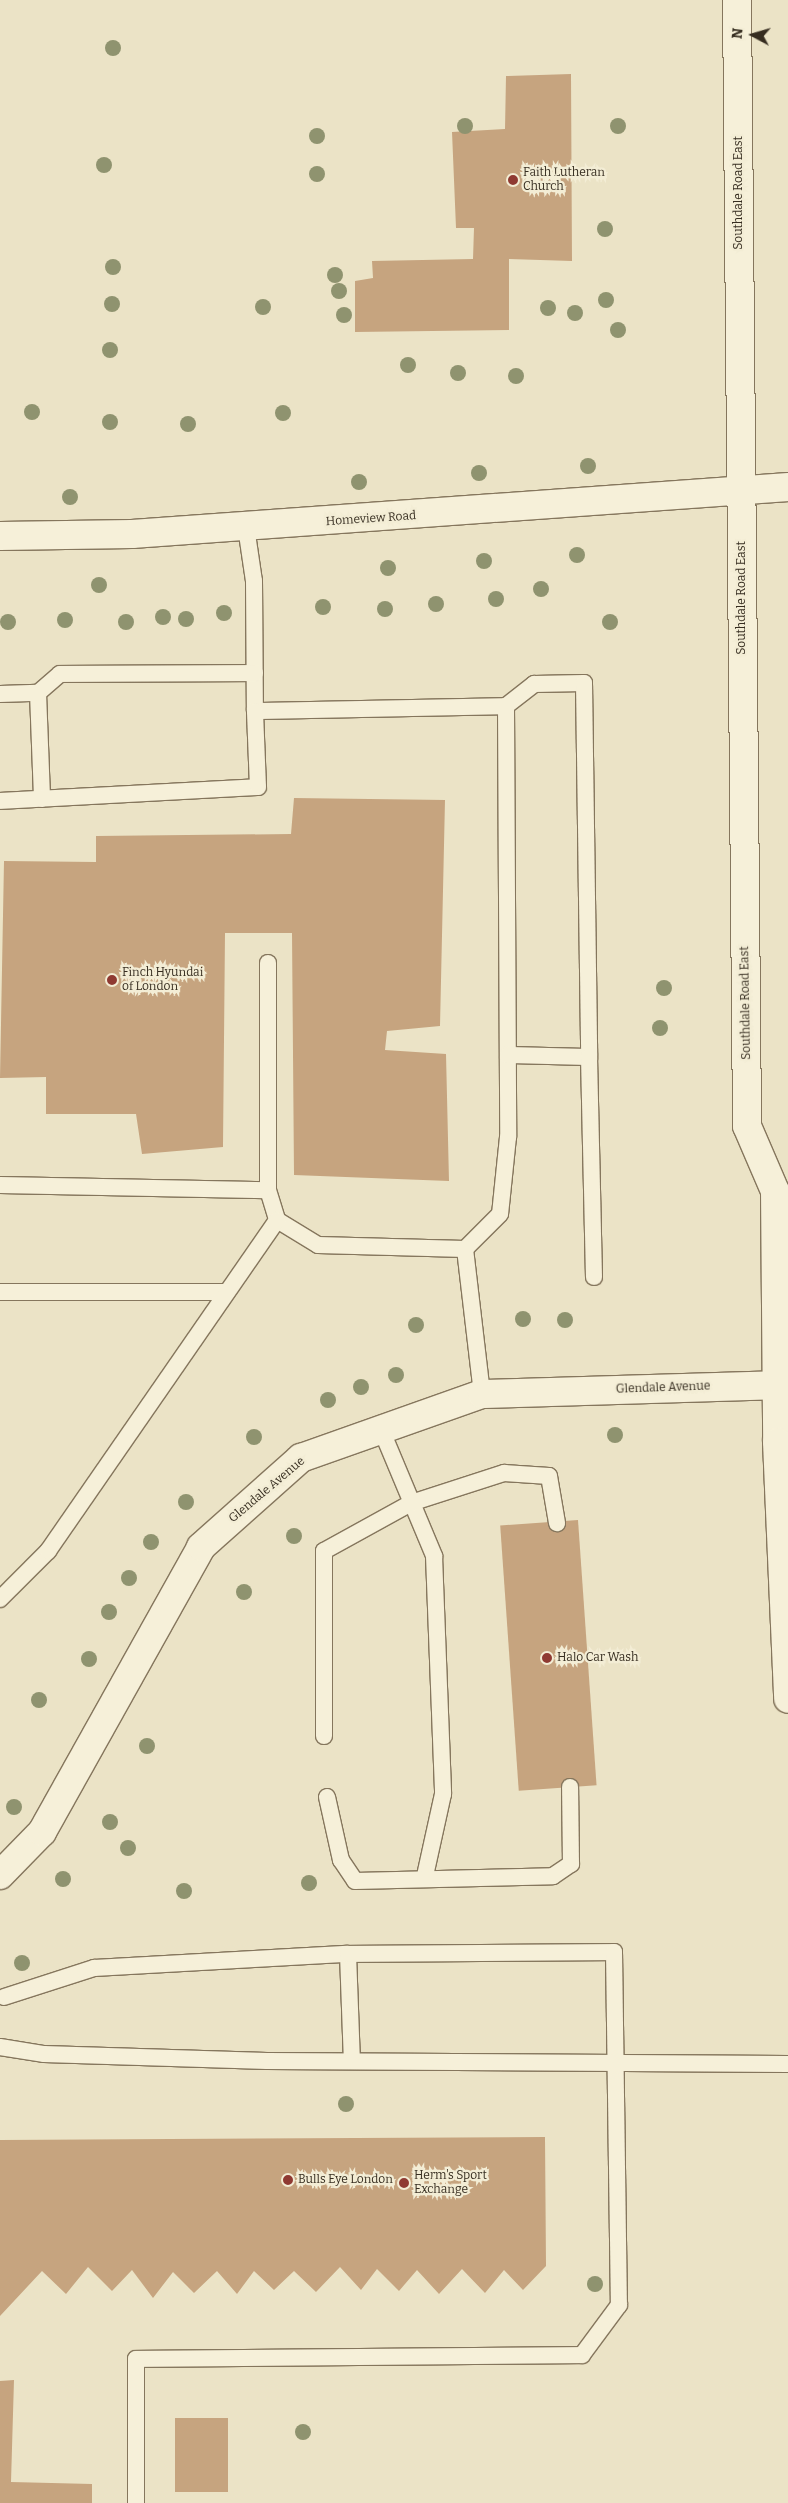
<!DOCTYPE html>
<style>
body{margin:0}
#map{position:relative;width:788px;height:2503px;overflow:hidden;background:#ebe3c6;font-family:Bitter,serif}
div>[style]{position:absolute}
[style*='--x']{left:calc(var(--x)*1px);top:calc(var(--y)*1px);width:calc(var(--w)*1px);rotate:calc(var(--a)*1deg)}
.building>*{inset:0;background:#c6a47f;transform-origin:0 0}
.roads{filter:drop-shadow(1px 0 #85765d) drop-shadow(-1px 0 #85765d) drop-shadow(0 1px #85765d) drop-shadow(0 -1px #85765d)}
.service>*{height:16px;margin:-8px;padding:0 8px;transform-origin:8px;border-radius:8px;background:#f6f0d9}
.minor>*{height:28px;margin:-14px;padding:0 14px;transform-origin:14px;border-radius:14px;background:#f6f0d9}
.tertiary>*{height:28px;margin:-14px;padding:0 14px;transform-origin:14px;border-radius:14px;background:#f6f0d9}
.secondary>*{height:28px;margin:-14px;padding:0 14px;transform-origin:14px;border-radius:14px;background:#f6f0d9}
.trees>*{width:16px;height:16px;margin:-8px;border-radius:50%;background:#8f936f}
.dots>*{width:14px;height:14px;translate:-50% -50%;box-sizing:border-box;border:2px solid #f3edd5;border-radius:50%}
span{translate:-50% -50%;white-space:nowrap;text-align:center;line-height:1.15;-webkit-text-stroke:4.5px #f3edd5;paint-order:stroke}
.poi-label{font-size:12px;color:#362d20}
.left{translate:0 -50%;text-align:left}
.street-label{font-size:12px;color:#362d20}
.north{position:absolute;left:728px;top:10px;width:50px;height:50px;-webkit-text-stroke:4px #f3edd5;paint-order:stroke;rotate:276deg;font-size:14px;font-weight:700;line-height:20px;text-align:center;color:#362d20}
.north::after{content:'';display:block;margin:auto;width:18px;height:22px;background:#362d20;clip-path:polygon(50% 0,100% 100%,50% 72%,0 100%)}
</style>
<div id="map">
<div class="building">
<div style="clip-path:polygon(571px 74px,572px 261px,509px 259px,509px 330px,355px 332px,355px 281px,373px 278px,372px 261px,473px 259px,474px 228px,456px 228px,452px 132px,505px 129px,506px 76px)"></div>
<div style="clip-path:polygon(294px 798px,445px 800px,440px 1026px,387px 1031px,385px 1050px,446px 1054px,449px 1181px,294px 1175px,292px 933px,225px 933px,223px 1147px,142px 1154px,136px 1114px,46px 1114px,46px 1077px,0 1078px,4px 861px,96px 862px,96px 836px,291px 834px)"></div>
<div style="left:578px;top:1520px;width:266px;height:78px;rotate:86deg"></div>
<div style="clip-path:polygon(545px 2137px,546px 2266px,523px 2290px,504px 2270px,485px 2293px,462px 2269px,439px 2294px,417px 2270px,399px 2291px,377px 2269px,361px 2290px,340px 2267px,316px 2292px,294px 2271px,274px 2290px,254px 2271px,237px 2294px,217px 2271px,194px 2293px,173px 2272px,153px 2298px,132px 2270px,112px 2291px,88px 2267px,66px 2294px,42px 2271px,0 2316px,0 2140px)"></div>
<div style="clip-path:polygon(14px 2380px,11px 2482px,92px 2484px,92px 2503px,0 2503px,0 2381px)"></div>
<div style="left:175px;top:2418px;width:53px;height:74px"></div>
</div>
<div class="roads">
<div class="service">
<div style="--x:246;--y:527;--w:55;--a:81.6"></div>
<div style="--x:254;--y:581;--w:130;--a:89.6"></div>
<div style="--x:255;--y:711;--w:251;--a:-1.1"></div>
<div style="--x:506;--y:706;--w:431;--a:89.7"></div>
<div style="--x:508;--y:1137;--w:77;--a:95.9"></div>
<div style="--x:500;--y:1214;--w:49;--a:135"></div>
<div style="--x:465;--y:1249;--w:146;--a:83.3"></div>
<div style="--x:38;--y:693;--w:106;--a:87.8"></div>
<div style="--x:0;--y:694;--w:38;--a:-2"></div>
<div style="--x:38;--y:693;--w:29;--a:-41"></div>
<div style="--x:60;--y:674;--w:195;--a:-0.3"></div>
<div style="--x:506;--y:706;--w:36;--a:-38"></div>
<div style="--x:534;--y:684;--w:50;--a:-1.1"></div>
<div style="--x:584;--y:683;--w:374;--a:89.2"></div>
<div style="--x:589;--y:1057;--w:81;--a:-178.6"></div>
<div style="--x:0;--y:801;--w:258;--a:-3.1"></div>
<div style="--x:258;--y:787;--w:76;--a:-92.3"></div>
<div style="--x:589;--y:1057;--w:220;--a:88.7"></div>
<div style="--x:0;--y:1185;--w:268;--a:1.1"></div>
<div style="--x:268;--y:1190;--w:31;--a:73"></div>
<div style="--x:277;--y:1220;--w:48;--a:31.4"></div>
<div style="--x:318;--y:1245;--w:147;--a:1.6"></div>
<div style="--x:268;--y:1190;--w:227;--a:-90"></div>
<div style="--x:0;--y:1292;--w:227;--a:0"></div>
<div style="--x:381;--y:1429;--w:138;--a:67.3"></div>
<div style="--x:434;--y:1556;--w:238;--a:87.8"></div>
<div style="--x:443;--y:1794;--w:84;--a:102.4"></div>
<div style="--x:0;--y:1599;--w:68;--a:-45"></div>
<div style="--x:48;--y:1551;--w:402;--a:-55.3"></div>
<div style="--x:324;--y:1736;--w:185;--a:-90"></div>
<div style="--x:324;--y:1551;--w:99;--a:-28.9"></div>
<div style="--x:411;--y:1503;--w:98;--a:-17.9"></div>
<div style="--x:504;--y:1473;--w:45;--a:3.8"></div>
<div style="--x:549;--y:1476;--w:48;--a:80.3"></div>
<div style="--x:327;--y:1797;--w:65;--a:77.5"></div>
<div style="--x:341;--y:1860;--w:25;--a:56"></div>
<div style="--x:355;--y:1881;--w:198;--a:-1.4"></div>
<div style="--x:553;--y:1876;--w:22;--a:-34"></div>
<div style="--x:571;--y:1864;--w:77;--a:-90.7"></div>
<div style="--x:348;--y:1954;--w:107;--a:87.9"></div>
<div style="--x:4;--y:1997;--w:95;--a:-17.9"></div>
<div style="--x:94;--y:1968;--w:254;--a:-3.2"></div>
<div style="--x:348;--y:1954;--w:266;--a:-0.4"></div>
<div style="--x:614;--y:1952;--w:353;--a:89.2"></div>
<div style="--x:619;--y:2305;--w:62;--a:126.5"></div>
<div style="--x:582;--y:2355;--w:446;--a:179.5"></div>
<div style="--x:136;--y:2359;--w:144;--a:90"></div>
<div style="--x:0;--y:2047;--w:45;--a:9"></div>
<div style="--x:44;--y:2054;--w:223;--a:1.8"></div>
<div style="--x:267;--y:2061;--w:521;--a:0.33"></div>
</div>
<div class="minor">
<div style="--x:0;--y:1875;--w:60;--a:-45.7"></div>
<div style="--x:42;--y:1832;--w:326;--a:-60.8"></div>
<div style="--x:201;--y:1547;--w:134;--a:-41.7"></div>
<div style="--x:301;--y:1458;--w:192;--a:-19.5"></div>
<div style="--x:482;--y:1394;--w:295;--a:-1.7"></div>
</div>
<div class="tertiary">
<div style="--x:0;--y:536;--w:132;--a:-0.9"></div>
<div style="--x:132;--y:534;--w:658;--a:-4.1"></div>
</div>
<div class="secondary">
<div style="--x:737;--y:0;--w:1126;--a:89.49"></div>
<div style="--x:747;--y:1126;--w:71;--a:66.7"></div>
<div style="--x:775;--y:1191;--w:251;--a:89.5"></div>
<div style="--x:777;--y:1442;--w:257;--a:87.5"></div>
</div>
</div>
<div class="trees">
<div style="left:113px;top:48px"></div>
<div style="left:465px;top:126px"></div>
<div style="left:618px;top:126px"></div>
<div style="left:317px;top:136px"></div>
<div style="left:104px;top:165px"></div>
<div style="left:317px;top:174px"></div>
<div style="left:605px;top:229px"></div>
<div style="left:113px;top:267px"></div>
<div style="left:335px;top:275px"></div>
<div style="left:339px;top:291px"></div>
<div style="left:606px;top:300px"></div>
<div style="left:112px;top:304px"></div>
<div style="left:263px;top:307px"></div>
<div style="left:548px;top:308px"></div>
<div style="left:575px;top:313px"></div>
<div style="left:344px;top:315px"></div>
<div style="left:618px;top:330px"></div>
<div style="left:110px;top:350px"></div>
<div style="left:408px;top:365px"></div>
<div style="left:458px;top:373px"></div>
<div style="left:516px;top:376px"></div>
<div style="left:32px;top:412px"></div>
<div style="left:283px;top:413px"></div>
<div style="left:110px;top:422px"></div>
<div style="left:188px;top:424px"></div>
<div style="left:588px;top:466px"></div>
<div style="left:479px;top:473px"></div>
<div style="left:359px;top:482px"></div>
<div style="left:70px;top:497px"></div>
<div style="left:577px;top:555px"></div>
<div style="left:484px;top:561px"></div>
<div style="left:388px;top:568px"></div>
<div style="left:99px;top:585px"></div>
<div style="left:541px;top:589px"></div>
<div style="left:496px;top:599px"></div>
<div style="left:436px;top:604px"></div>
<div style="left:323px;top:607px"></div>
<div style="left:385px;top:609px"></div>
<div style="left:224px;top:613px"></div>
<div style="left:163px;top:617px"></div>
<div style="left:186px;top:619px"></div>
<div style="left:65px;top:620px"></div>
<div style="left:8px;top:622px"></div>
<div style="left:126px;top:622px"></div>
<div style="left:610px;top:622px"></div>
<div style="left:664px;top:988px"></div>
<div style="left:660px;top:1028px"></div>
<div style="left:523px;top:1319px"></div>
<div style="left:565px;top:1320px"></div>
<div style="left:416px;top:1325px"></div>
<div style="left:396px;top:1375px"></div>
<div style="left:361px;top:1387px"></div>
<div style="left:328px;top:1400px"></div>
<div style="left:615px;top:1435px"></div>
<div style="left:254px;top:1437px"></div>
<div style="left:186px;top:1502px"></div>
<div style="left:294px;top:1536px"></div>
<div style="left:151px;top:1542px"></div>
<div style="left:129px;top:1578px"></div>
<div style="left:244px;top:1592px"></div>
<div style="left:109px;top:1612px"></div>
<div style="left:89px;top:1659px"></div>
<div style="left:39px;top:1700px"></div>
<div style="left:147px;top:1746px"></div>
<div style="left:14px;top:1807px"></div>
<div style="left:110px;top:1822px"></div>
<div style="left:128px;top:1848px"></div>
<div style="left:63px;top:1879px"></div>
<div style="left:309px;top:1883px"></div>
<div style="left:184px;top:1891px"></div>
<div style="left:22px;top:1963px"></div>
<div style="left:346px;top:2104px"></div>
<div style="left:595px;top:2284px"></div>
<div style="left:303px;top:2432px"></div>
</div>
<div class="dots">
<div style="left:513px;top:180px;background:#8f3a32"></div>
<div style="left:112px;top:980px;background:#8f3a32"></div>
<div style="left:547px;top:1658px;background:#8f3a32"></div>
<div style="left:288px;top:2180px;background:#8f3a32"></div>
<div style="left:404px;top:2183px;background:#8f3a32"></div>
</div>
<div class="poi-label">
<span class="left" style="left:523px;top:180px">Faith Lutheran<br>Church</span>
<span class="left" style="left:122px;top:980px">Finch Hyundai<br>of London</span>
<span class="left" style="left:557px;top:1658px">Halo Car Wash</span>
<span class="left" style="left:414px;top:2183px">Herm's Sport<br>Exchange</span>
<span class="left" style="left:298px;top:2180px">Bulls Eye London</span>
</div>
<div class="street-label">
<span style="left:739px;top:193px;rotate:-90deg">Southdale Road East</span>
<span style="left:371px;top:519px;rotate:-4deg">Homeview Road</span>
<span style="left:742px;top:598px;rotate:-90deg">Southdale Road East</span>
<span style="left:746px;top:1003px;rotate:-91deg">Southdale Road East</span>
<span style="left:663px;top:1388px;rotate:-2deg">Glendale Avenue</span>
<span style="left:267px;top:1490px;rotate:-40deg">Glendale Avenue</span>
</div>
<div class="north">N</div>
</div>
